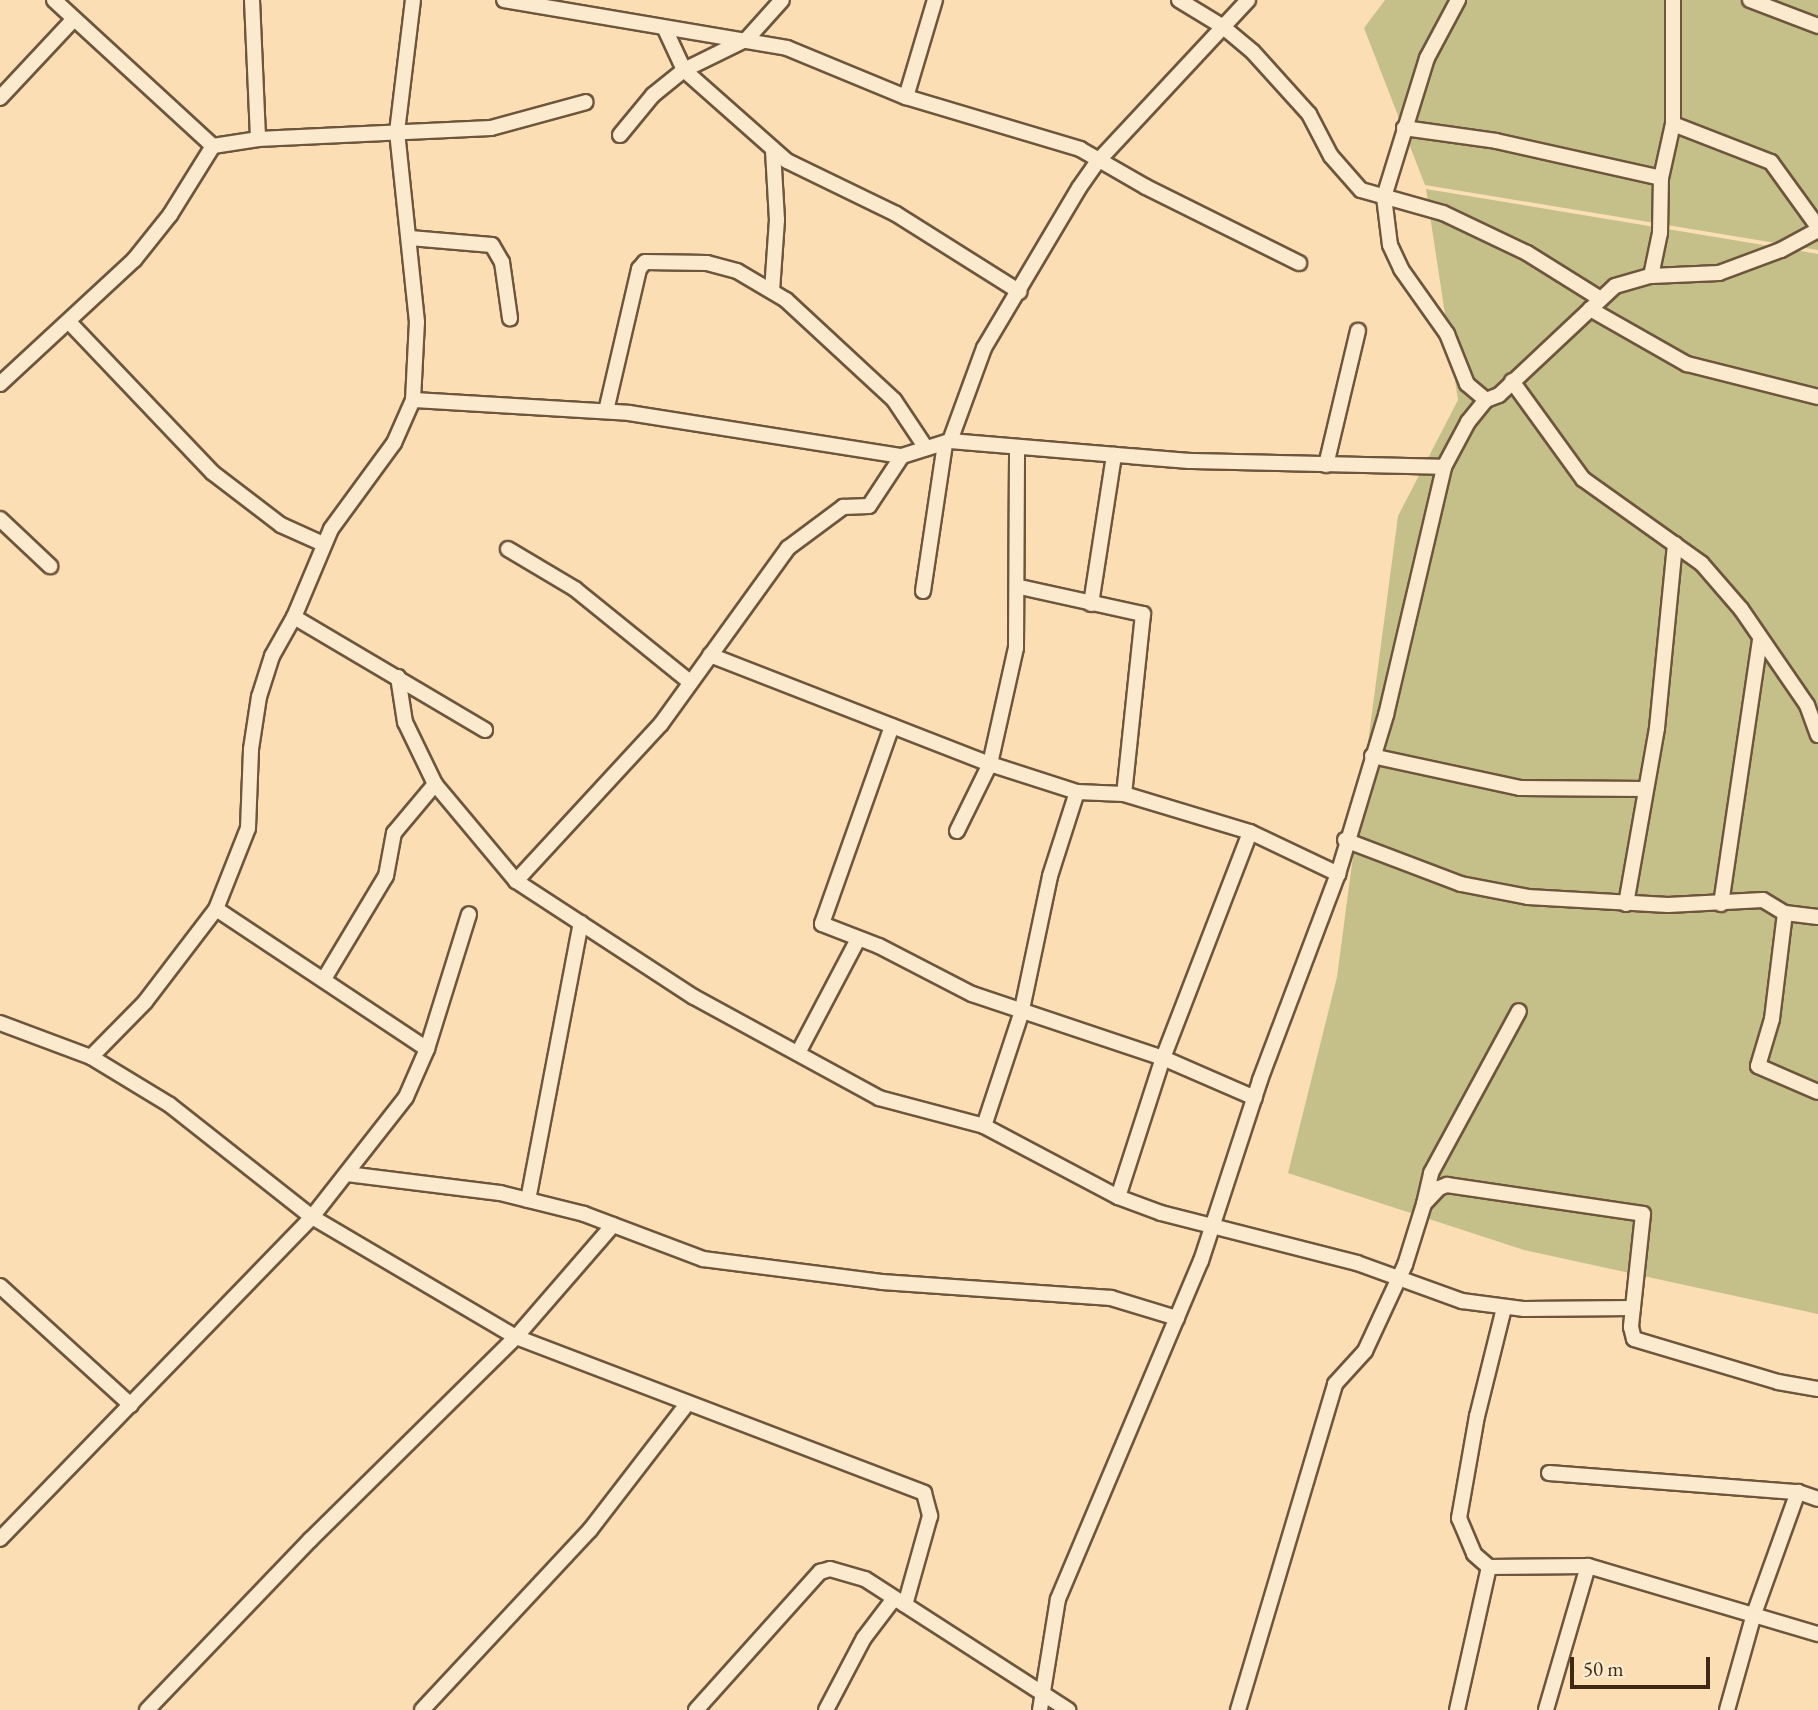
<!DOCTYPE html>
<style>
body{margin:0}
#map{position:relative;width:1818px;height:1710px;overflow:hidden;background:#fbdeb4;font-family:"EB Garamond",serif}
div>[style]{position:absolute}
[style*='--x']{left:calc(var(--x)*1px);top:calc(var(--y)*1px);width:calc(var(--w)*1px);rotate:calc(var(--a)*1deg)}
.green>*{inset:0;background:#c5c089}
.roads{filter:drop-shadow(2px 0 #6e563c) drop-shadow(-2px 0 #6e563c) drop-shadow(0 2px #6e563c) drop-shadow(0 -2px #6e563c)}
.minor>*{height:14px;margin:-7px;padding:0 7px;transform-origin:7px;border-radius:7px;background:#fceace}
span{translate:-50% -50%;white-space:nowrap;text-align:center;line-height:1.15;-webkit-text-stroke:6px #fceace;paint-order:stroke}
.scale{position:absolute;left:1570px;top:1657px;width:140px;height:32px;box-sizing:border-box;border:4px solid #3f2814;border-top:0;padding-left:9px;font-size:21px;line-height:24px;white-space:nowrap;color:#3f2814;-webkit-text-stroke:5px #fceace;paint-order:stroke}
</style>
<div id="map">
<div class="green">
<div style="clip-path:polygon(1385px 0,1818px 0,1818px 250px,1425px 185px,1364px 28px)"></div>
<div style="clip-path:polygon(1426px 189px,1818px 254px,1818px 1314px,1524px 1250px,1288px 1173px,1337px 977px,1398px 516px,1458px 400px)"></div>
</div>
<div class="roads">
<div class="minor">
<div style="--x:54;--y:0;--w:216;--a:42.6"></div>
<div style="--x:252;--y:0;--w:139;--a:87.5"></div>
<div style="--x:504;--y:0;--w:287;--a:9.6"></div>
<div style="--x:787;--y:48;--w:129;--a:22.4"></div>
<div style="--x:906;--y:97;--w:182;--a:16.6"></div>
<div style="--x:1080;--y:149;--w:76;--a:29.9"></div>
<div style="--x:1146;--y:187;--w:171;--a:26.4"></div>
<div style="--x:1179;--y:0;--w:50;--a:31.2"></div>
<div style="--x:1222;--y:26;--w:40;--a:40"></div>
<div style="--x:1253;--y:52;--w:84;--a:47.9"></div>
<div style="--x:1309;--y:114;--w:47;--a:62.4"></div>
<div style="--x:1331;--y:156;--w:45;--a:48.6"></div>
<div style="--x:1361;--y:190;--w:85;--a:15.7"></div>
<div style="--x:1443;--y:213;--w:93;--a:25.5"></div>
<div style="--x:1527;--y:253;--w:85;--a:32"></div>
<div style="--x:1458;--y:0;--w:66;--a:118.1"></div>
<div style="--x:1427;--y:58;--w:145;--a:107.2"></div>
<div style="--x:1384;--y:197;--w:48;--a:82.9"></div>
<div style="--x:1390;--y:245;--w:26;--a:65"></div>
<div style="--x:1401;--y:269;--w:80;--a:54.7"></div>
<div style="--x:1447;--y:334;--w:54;--a:68.2"></div>
<div style="--x:1467;--y:384;--w:25;--a:40"></div>
<div style="--x:1750;--y:0;--w:73;--a:20.9"></div>
<div style="--x:665;--y:29;--w:45;--a:65.1"></div>
<div style="--x:684;--y:70;--w:137;--a:41.5"></div>
<div style="--x:787;--y:161;--w:121;--a:25.9"></div>
<div style="--x:896;--y:214;--w:146;--a:32.2"></div>
<div style="--x:906;--y:97;--w:101;--a:-73.4"></div>
<div style="--x:0;--y:98;--w:108;--a:-46.9"></div>
<div style="--x:1673;--y:124;--w:105;--a:21.2"></div>
<div style="--x:1771;--y:162;--w:80;--a:54.1"></div>
<div style="--x:1404;--y:128;--w:93;--a:8"></div>
<div style="--x:1496;--y:141;--w:169;--a:12.6"></div>
<div style="--x:620;--y:135;--w:52;--a:-50.5"></div>
<div style="--x:653;--y:95;--w:40;--a:-39"></div>
<div style="--x:684;--y:70;--w:70;--a:-26.2"></div>
<div style="--x:747;--y:39;--w:52;--a:-48.1"></div>
<div style="--x:410;--y:238;--w:82;--a:4.9"></div>
<div style="--x:492;--y:245;--w:20;--a:60"></div>
<div style="--x:502;--y:262;--w:57;--a:81.9"></div>
<div style="--x:1651;--y:276;--w:44;--a:-78.2"></div>
<div style="--x:1660;--y:233;--w:55;--a:-89"></div>
<div style="--x:1661;--y:178;--w:55;--a:-77.5"></div>
<div style="--x:1673;--y:124;--w:124;--a:-90"></div>
<div style="--x:772;--y:291;--w:71;--a:-86"></div>
<div style="--x:777;--y:220;--w:70;--a:-93.3"></div>
<div style="--x:1590;--y:309;--w:112;--a:29.6"></div>
<div style="--x:1687;--y:364;--w:135;--a:14.1"></div>
<div style="--x:70;--y:323;--w:207;--a:46.4"></div>
<div style="--x:213;--y:473;--w:86;--a:37.4"></div>
<div style="--x:281;--y:525;--w:46;--a:24.3"></div>
<div style="--x:1512;--y:381;--w:121;--a:54.1"></div>
<div style="--x:1583;--y:479;--w:146;--a:35.5"></div>
<div style="--x:1702;--y:564;--w:60;--a:49.1"></div>
<div style="--x:1741;--y:609;--w:116;--a:55.5"></div>
<div style="--x:1807;--y:705;--w:32;--a:70"></div>
<div style="--x:0;--y:384;--w:183;--a:-42.8"></div>
<div style="--x:134;--y:260;--w:58;--a:-51.3"></div>
<div style="--x:170;--y:215;--w:81;--a:-58.1"></div>
<div style="--x:213;--y:146;--w:46;--a:-8.8"></div>
<div style="--x:258;--y:139;--w:233;--a:-2.7"></div>
<div style="--x:491;--y:128;--w:98;--a:-15.3"></div>
<div style="--x:413;--y:400;--w:216;--a:3.4"></div>
<div style="--x:629;--y:413;--w:276;--a:9"></div>
<div style="--x:902;--y:456;--w:50;--a:-17.4"></div>
<div style="--x:950;--y:441;--w:240;--a:4.8"></div>
<div style="--x:1189;--y:461;--w:255;--a:1.3"></div>
<div style="--x:606;--y:411;--w:146;--a:-76.9"></div>
<div style="--x:639;--y:269;--w:9;--a:-49"></div>
<div style="--x:645;--y:262;--w:62;--a:0.9"></div>
<div style="--x:707;--y:263;--w:31;--a:15"></div>
<div style="--x:737;--y:271;--w:57;--a:30.6"></div>
<div style="--x:786;--y:300;--w:147;--a:42.8"></div>
<div style="--x:894;--y:400;--w:58;--a:56.3"></div>
<div style="--x:950;--y:441;--w:99;--a:-69.9"></div>
<div style="--x:984;--y:348;--w:186;--a:-59.3"></div>
<div style="--x:1079;--y:188;--w:33;--a:-55"></div>
<div style="--x:1098;--y:161;--w:220;--a:-47"></div>
<div style="--x:1326;--y:465;--w:138;--a:-76.6"></div>
<div style="--x:0;--y:519;--w:69;--a:43.2"></div>
<div style="--x:508;--y:549;--w:78;--a:30.8"></div>
<div style="--x:575;--y:589;--w:148;--a:39"></div>
<div style="--x:1020;--y:587;--w:126;--a:12.4"></div>
<div style="--x:1143;--y:614;--w:181;--a:96"></div>
<div style="--x:923;--y:591;--w:150;--a:-81.5"></div>
<div style="--x:1091;--y:604;--w:151;--a:-81.2"></div>
<div style="--x:294;--y:617;--w:222;--a:30.6"></div>
<div style="--x:710;--y:655;--w:300;--a:21.3"></div>
<div style="--x:990;--y:764;--w:91;--a:17.8"></div>
<div style="--x:1077;--y:792;--w:47;--a:2.4"></div>
<div style="--x:1124;--y:794;--w:132;--a:16.8"></div>
<div style="--x:1250;--y:832;--w:98;--a:25.5"></div>
<div style="--x:398;--y:677;--w:46;--a:81.2"></div>
<div style="--x:405;--y:722;--w:69;--a:64.2"></div>
<div style="--x:435;--y:784;--w:126;--a:50.1"></div>
<div style="--x:516;--y:881;--w:212;--a:33.1"></div>
<div style="--x:694;--y:997;--w:211;--a:28.6"></div>
<div style="--x:879;--y:1098;--w:109;--a:14.9"></div>
<div style="--x:984;--y:1126;--w:152;--a:27.9"></div>
<div style="--x:1118;--y:1197;--w:46;--a:20.4"></div>
<div style="--x:1161;--y:1213;--w:202;--a:14.3"></div>
<div style="--x:1357;--y:1263;--w:112;--a:19.9"></div>
<div style="--x:1462;--y:1301;--w:63;--a:7.4"></div>
<div style="--x:1524;--y:1309;--w:109;--a:-0.5"></div>
<div style="--x:892;--y:726;--w:210;--a:109.5"></div>
<div style="--x:822;--y:924;--w:61;--a:21.1"></div>
<div style="--x:879;--y:946;--w:105;--a:27.3"></div>
<div style="--x:972;--y:994;--w:201;--a:18.5"></div>
<div style="--x:1163;--y:1058;--w:100;--a:23.5"></div>
<div style="--x:1372;--y:756;--w:151;--a:12.2"></div>
<div style="--x:1520;--y:788;--w:125;--a:0.5"></div>
<div style="--x:957;--y:831;--w:75;--a:-63.8"></div>
<div style="--x:990;--y:764;--w:119;--a:-77.4"></div>
<div style="--x:1016;--y:648;--w:201;--a:-89.7"></div>
<div style="--x:1345;--y:840;--w:124;--a:20.8"></div>
<div style="--x:1461;--y:884;--w:68;--a:11"></div>
<div style="--x:1528;--y:897;--w:140;--a:3.3"></div>
<div style="--x:1668;--y:905;--w:95;--a:-3"></div>
<div style="--x:1763;--y:900;--w:26;--a:31"></div>
<div style="--x:1785;--y:913;--w:33;--a:7"></div>
<div style="--x:516;--y:881;--w:214;--a:-47.3"></div>
<div style="--x:661;--y:724;--w:217;--a:-54.2"></div>
<div style="--x:788;--y:548;--w:69;--a:-36.7"></div>
<div style="--x:843;--y:507;--w:26;--a:-2"></div>
<div style="--x:869;--y:506;--w:60;--a:-56.6"></div>
<div style="--x:1626;--y:904;--w:179;--a:-80"></div>
<div style="--x:1657;--y:728;--w:185;--a:-84.4"></div>
<div style="--x:1721;--y:904;--w:268;--a:-81.6"></div>
<div style="--x:1785;--y:913;--w:107;--a:97"></div>
<div style="--x:1772;--y:1019;--w:49;--a:106.6"></div>
<div style="--x:1758;--y:1066;--w:65;--a:23.4"></div>
<div style="--x:324;--y:979;--w:120;--a:-59"></div>
<div style="--x:386;--y:876;--w:44;--a:-79.5"></div>
<div style="--x:394;--y:833;--w:64;--a:-50.1"></div>
<div style="--x:0;--y:1023;--w:97;--a:20.5"></div>
<div style="--x:91;--y:1057;--w:92;--a:31.3"></div>
<div style="--x:170;--y:1105;--w:181;--a:38.3"></div>
<div style="--x:312;--y:1217;--w:237;--a:30.5"></div>
<div style="--x:516;--y:1337;--w:437;--a:20.9"></div>
<div style="--x:924;--y:1493;--w:24;--a:75"></div>
<div style="--x:930;--y:1516;--w:92;--a:105.7"></div>
<div style="--x:427;--y:1049;--w:141;--a:-72.7"></div>
<div style="--x:798;--y:1053;--w:129;--a:-62.2"></div>
<div style="--x:91;--y:1057;--w:77;--a:-45.5"></div>
<div style="--x:145;--y:1002;--w:117;--a:-52.6"></div>
<div style="--x:216;--y:909;--w:87;--a:-68.4"></div>
<div style="--x:248;--y:828;--w:79;--a:-87.8"></div>
<div style="--x:251;--y:749;--w:53;--a:-81.3"></div>
<div style="--x:259;--y:697;--w:43;--a:-72.4"></div>
<div style="--x:272;--y:656;--w:45;--a:-60.6"></div>
<div style="--x:294;--y:617;--w:95;--a:-67.2"></div>
<div style="--x:331;--y:529;--w:107;--a:-53.8"></div>
<div style="--x:394;--y:443;--w:47;--a:-66.2"></div>
<div style="--x:413;--y:400;--w:78;--a:-87.1"></div>
<div style="--x:417;--y:322;--w:191;--a:-96"></div>
<div style="--x:397;--y:132;--w:133;--a:-83.1"></div>
<div style="--x:984;--y:1126;--w:118;--a:-71.7"></div>
<div style="--x:1021;--y:1014;--w:141;--a:-78.1"></div>
<div style="--x:1050;--y:876;--w:88;--a:-72.2"></div>
<div style="--x:347;--y:1174;--w:154;--a:7.1"></div>
<div style="--x:500;--y:1193;--w:87;--a:14"></div>
<div style="--x:584;--y:1214;--w:127;--a:20.7"></div>
<div style="--x:703;--y:1259;--w:180;--a:7.3"></div>
<div style="--x:882;--y:1282;--w:230;--a:4"></div>
<div style="--x:1111;--y:1298;--w:69;--a:16.9"></div>
<div style="--x:1118;--y:1197;--w:146;--a:-72.1"></div>
<div style="--x:1163;--y:1058;--w:242;--a:-68.9"></div>
<div style="--x:528;--y:1200;--w:282;--a:-79.2"></div>
<div style="--x:1424;--y:1204;--w:32;--a:-77"></div>
<div style="--x:1431;--y:1173;--w:184;--a:-61.5"></div>
<div style="--x:0;--y:1286;--w:177;--a:42.3"></div>
<div style="--x:1504;--y:1308;--w:111;--a:104"></div>
<div style="--x:1477;--y:1416;--w:104;--a:100"></div>
<div style="--x:1459;--y:1518;--w:39;--a:67"></div>
<div style="--x:1474;--y:1554;--w:20;--a:41"></div>
<div style="--x:1489;--y:1567;--w:99;--a:-0.6"></div>
<div style="--x:1588;--y:1566;--w:150;--a:106.3"></div>
<div style="--x:1549;--y:1473;--w:250;--a:4.4"></div>
<div style="--x:1798;--y:1492;--w:21;--a:19"></div>
<div style="--x:0;--y:1539;--w:448;--a:-45.9"></div>
<div style="--x:312;--y:1217;--w:152;--a:-51.9"></div>
<div style="--x:406;--y:1097;--w:52;--a:-66.4"></div>
<div style="--x:427;--y:1049;--w:253;--a:-146.4"></div>
<div style="--x:1588;--y:1566;--w:240;--a:16.5"></div>
<div style="--x:147;--y:1710;--w:236;--a:-46.2"></div>
<div style="--x:310;--y:1540;--w:289;--a:-44.6"></div>
<div style="--x:516;--y:1337;--w:148;--a:-49.1"></div>
<div style="--x:422;--y:1710;--w:246;--a:-47"></div>
<div style="--x:590;--y:1530;--w:159;--a:-52.4"></div>
<div style="--x:696;--y:1710;--w:186;--a:-48.1"></div>
<div style="--x:820;--y:1572;--w:10;--a:-17"></div>
<div style="--x:830;--y:1569;--w:36;--a:16"></div>
<div style="--x:865;--y:1579;--w:242;--a:32.8"></div>
<div style="--x:826;--y:1710;--w:81;--a:-62.2"></div>
<div style="--x:864;--y:1638;--w:48;--a:-52.7"></div>
<div style="--x:1040;--y:1710;--w:112;--a:-80.8"></div>
<div style="--x:1058;--y:1599;--w:367;--a:-67.1"></div>
<div style="--x:1201;--y:1261;--w:190;--a:-71.9"></div>
<div style="--x:1260;--y:1080;--w:220;--a:-69.3"></div>
<div style="--x:1338;--y:874;--w:166;--a:-73.2"></div>
<div style="--x:1386;--y:715;--w:255;--a:-76.8"></div>
<div style="--x:1444;--y:467;--w:51;--a:-61.9"></div>
<div style="--x:1468;--y:422;--w:28;--a:-51"></div>
<div style="--x:1486;--y:400;--w:14;--a:-21"></div>
<div style="--x:1499;--y:395;--w:159;--a:-43.2"></div>
<div style="--x:1615;--y:286;--w:37;--a:-16"></div>
<div style="--x:1651;--y:276;--w:68;--a:-2.5"></div>
<div style="--x:1719;--y:273;--w:66;--a:-20.4"></div>
<div style="--x:1781;--y:250;--w:42;--a:-28.4"></div>
<div style="--x:1238;--y:1710;--w:340;--a:-73.4"></div>
<div style="--x:1335;--y:1384;--w:45;--a:-47.7"></div>
<div style="--x:1365;--y:1351;--w:95;--a:-65.1"></div>
<div style="--x:1405;--y:1265;--w:64;--a:-72.7"></div>
<div style="--x:1424;--y:1204;--w:22;--a:-47"></div>
<div style="--x:1439;--y:1188;--w:9;--a:-21"></div>
<div style="--x:1447;--y:1185;--w:198;--a:8.4"></div>
<div style="--x:1643;--y:1214;--w:114;--a:96.1"></div>
<div style="--x:1631;--y:1327;--w:12;--a:76"></div>
<div style="--x:1634;--y:1339;--w:150;--a:16.6"></div>
<div style="--x:1778;--y:1382;--w:41;--a:9.9"></div>
<div style="--x:1457;--y:1710;--w:147;--a:-77.4"></div>
<div style="--x:1727;--y:1710;--w:100;--a:-74.3"></div>
<div style="--x:1754;--y:1614;--w:130;--a:-70.2"></div>
</div>
</div>
<div class="scale">50 m</div>
</div>
